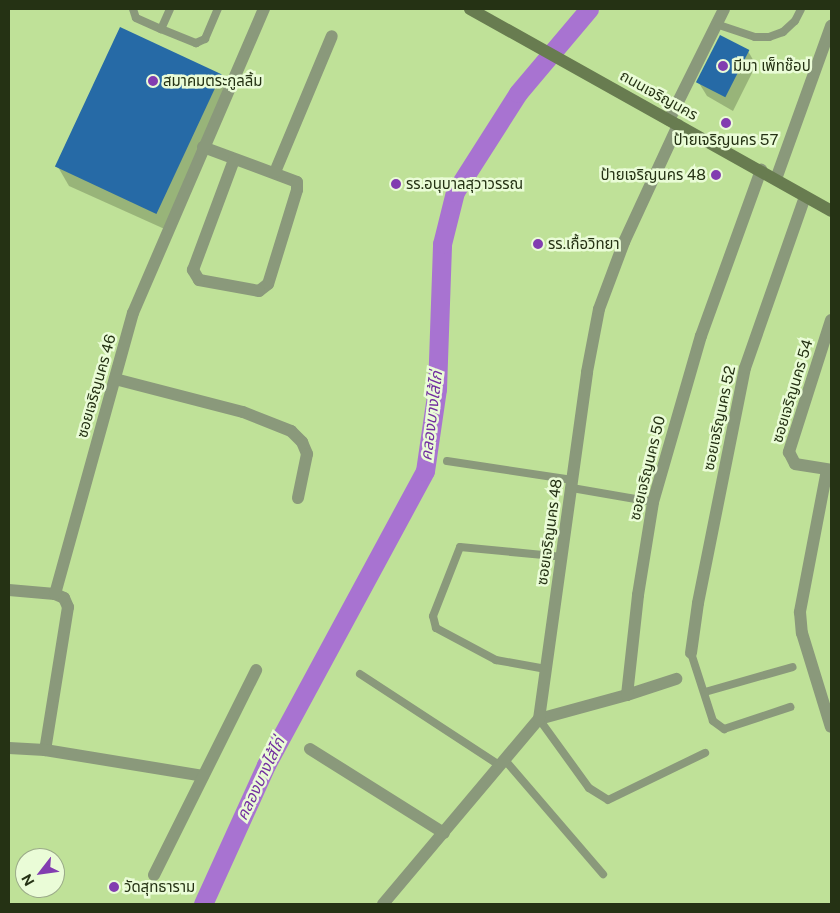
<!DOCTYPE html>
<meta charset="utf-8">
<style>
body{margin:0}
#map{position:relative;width:840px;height:913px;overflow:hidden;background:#bfe198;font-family:"Public Sans","Noto Sans Thai",sans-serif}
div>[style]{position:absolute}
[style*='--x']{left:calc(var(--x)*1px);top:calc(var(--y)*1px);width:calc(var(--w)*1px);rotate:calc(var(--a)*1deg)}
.shadow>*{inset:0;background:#0003}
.canal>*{height:19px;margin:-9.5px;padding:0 9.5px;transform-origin:9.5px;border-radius:9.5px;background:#a873d1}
.building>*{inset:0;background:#266aa6;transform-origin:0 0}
.lane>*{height:8px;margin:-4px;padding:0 4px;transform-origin:4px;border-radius:4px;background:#8a997b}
.street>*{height:12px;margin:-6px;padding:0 6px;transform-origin:6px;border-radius:6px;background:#8a997b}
.secondary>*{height:12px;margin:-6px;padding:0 6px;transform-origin:6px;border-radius:6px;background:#687c50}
.dots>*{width:14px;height:14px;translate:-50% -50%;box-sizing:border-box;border:2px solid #eafcd7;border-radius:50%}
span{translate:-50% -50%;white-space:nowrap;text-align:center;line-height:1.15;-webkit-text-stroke:5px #eafcd7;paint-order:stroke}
.poi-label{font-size:15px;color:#253214}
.left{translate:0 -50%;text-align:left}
.right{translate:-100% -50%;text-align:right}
.street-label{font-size:15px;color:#253214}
.water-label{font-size:16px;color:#73309f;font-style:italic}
.frame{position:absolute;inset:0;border:10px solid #253214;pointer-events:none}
.north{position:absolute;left:15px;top:848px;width:50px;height:50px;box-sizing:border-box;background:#eafcd7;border:1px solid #9bab89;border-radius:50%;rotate:240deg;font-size:14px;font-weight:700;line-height:20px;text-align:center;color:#253214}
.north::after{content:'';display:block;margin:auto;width:18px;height:22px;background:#823db0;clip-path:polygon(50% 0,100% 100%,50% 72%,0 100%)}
</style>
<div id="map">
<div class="shadow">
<div style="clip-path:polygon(748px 51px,756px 65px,733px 111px,707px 96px,699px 83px)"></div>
<div style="clip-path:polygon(221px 75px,232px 93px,169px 231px,69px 186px,58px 167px)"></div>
</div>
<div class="canal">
<div style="--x:203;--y:904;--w:153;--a:-65.6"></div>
<div style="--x:266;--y:765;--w:334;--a:-61.6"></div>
<div style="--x:425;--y:471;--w:83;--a:-81.7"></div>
<div style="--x:437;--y:389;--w:145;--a:-88"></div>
<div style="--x:442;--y:244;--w:54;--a:-76"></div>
<div style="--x:455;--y:192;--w:117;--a:-57.5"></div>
<div style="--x:518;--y:93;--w:110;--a:-49.8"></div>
</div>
<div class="building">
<div style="left:120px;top:27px;width:112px;height:154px;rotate:25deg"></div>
<div style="left:720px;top:35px;width:33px;height:53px;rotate:27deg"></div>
</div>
<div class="lane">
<div style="--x:133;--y:9;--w:9;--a:72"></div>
<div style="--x:136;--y:18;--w:27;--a:24"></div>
<div style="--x:170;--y:9;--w:22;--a:114"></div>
<div style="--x:161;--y:29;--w:38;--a:22"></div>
<div style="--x:196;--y:43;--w:10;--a:-24"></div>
<div style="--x:205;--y:39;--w:33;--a:-67"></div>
<div style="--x:716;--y:24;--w:41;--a:18.4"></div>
<div style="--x:755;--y:37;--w:14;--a:0"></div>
<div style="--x:769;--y:37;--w:15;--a:-20"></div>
<div style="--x:783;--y:32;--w:16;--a:-43"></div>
<div style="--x:795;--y:21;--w:13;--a:-63"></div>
<div style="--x:447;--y:461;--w:127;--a:8.6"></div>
<div style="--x:572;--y:488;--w:82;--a:9.8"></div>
<div style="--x:691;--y:653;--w:71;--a:72.1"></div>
<div style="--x:713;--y:721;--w:14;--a:36"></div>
<div style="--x:724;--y:729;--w:70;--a:-18.4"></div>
<div style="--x:546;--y:669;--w:51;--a:-169.8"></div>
<div style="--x:496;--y:660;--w:68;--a:-151.9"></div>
<div style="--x:436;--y:628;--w:12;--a:-104"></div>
<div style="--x:433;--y:616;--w:74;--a:-68.6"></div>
<div style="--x:460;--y:547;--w:103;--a:5.5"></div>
<div style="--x:360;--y:674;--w:166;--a:33.2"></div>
<div style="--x:705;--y:692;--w:91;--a:-15.9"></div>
<div style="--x:539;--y:719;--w:85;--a:54.1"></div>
<div style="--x:589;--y:788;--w:22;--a:32"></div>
<div style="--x:608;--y:800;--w:108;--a:-25.9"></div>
<div style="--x:504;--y:759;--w:152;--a:49.3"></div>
</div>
<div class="street">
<div style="--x:669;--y:120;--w:124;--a:-63.6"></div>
<div style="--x:203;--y:147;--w:100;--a:20.4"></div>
<div style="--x:297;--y:182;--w:8;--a:90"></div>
<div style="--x:297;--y:190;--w:98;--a:107.1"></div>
<div style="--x:268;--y:284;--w:11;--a:142"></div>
<div style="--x:259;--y:291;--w:61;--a:-169.6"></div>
<div style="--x:199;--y:280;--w:12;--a:-121"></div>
<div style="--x:193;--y:270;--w:117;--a:-69.6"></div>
<div style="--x:275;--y:172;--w:147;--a:-67.3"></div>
<div style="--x:776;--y:179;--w:163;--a:-70.2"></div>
<div style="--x:831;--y:320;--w:139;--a:107.7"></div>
<div style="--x:789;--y:452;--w:13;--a:63"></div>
<div style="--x:795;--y:464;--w:36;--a:9"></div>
<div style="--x:115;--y:379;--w:132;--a:14.5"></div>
<div style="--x:243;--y:412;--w:52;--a:21.6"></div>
<div style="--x:291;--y:431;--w:16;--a:45"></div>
<div style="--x:302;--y:442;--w:13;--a:67"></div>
<div style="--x:307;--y:454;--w:45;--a:101.6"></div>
<div style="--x:827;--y:470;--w:145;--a:100.8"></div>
<div style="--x:800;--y:612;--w:21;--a:85"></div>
<div style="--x:802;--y:633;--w:98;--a:72.9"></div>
<div style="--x:9;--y:590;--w:46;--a:5"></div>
<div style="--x:55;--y:594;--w:10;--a:24"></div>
<div style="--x:64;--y:598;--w:10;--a:66"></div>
<div style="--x:68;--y:607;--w:145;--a:99.1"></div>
<div style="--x:55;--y:594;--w:292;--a:-74.5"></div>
<div style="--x:133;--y:313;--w:331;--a:-66.7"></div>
<div style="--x:691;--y:653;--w:50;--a:-82"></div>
<div style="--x:698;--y:603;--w:240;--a:-78.7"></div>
<div style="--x:745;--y:368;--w:181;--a:-70.7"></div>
<div style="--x:627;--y:695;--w:52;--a:-18.1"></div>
<div style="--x:539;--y:719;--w:91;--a:-15.3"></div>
<div style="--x:627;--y:695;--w:101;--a:-83.7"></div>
<div style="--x:638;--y:595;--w:94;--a:-80.8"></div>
<div style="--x:653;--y:502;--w:173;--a:-73.9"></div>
<div style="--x:701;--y:336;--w:177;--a:-70.1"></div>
<div style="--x:9;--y:748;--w:36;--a:3"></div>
<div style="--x:45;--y:750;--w:160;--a:9.3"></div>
<div style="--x:310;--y:749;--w:158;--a:32.1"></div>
<div style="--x:154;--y:875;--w:229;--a:-63.5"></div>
<div style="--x:383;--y:904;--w:242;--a:-49.9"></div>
<div style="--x:539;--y:719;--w:350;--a:-82.1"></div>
<div style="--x:587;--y:372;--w:64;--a:-79.2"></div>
<div style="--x:599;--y:309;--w:72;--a:-69.5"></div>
<div style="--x:624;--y:242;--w:129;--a:-65.2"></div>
</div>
<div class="secondary">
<div style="--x:470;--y:9;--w:414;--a:29.2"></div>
</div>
<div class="dots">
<div style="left:723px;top:66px;background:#823db0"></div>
<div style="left:153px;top:81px;background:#823db0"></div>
<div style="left:726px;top:123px;background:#823db0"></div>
<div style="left:716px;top:175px;background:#823db0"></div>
<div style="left:396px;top:184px;background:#823db0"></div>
<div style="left:538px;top:244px;background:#823db0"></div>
<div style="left:114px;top:887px;background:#823db0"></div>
</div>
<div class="poi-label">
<span class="left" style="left:733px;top:66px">มีมา เพ็ทช๊อป</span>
<span class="left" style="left:163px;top:81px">สมาคมตระกูลลิ้ม</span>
<span style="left:726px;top:140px">ป้ายเจริญนคร 57</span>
<span class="right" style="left:706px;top:175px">ป้ายเจริญนคร 48</span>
<span class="left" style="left:406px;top:184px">รร.อนุบาลสุวาวรรณ</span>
<span class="left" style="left:548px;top:244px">รร.เกื้อวิทยา</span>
<span class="left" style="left:124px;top:887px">วัดสุทธาราม</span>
</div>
<div class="street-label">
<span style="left:659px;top:95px;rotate:29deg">ถนนเจริญนคร</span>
<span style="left:96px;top:386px;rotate:-74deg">ซอยเจริญนคร 46</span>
<span style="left:792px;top:391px;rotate:-73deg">ซอยเจริญนคร 54</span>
<span style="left:719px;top:418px;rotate:-78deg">ซอยเจริญนคร 52</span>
<span style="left:647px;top:468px;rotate:-76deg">ซอยเจริญนคร 50</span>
<span style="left:549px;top:532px;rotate:-82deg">ซอยเจริญนคร 48</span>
</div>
<div class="water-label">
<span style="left:432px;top:416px;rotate:-83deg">คลองบางไส้ไก่</span>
<span style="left:261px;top:779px;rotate:-64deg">คลองบางไส้ไก่</span>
</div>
<div class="frame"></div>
<div class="north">N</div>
</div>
